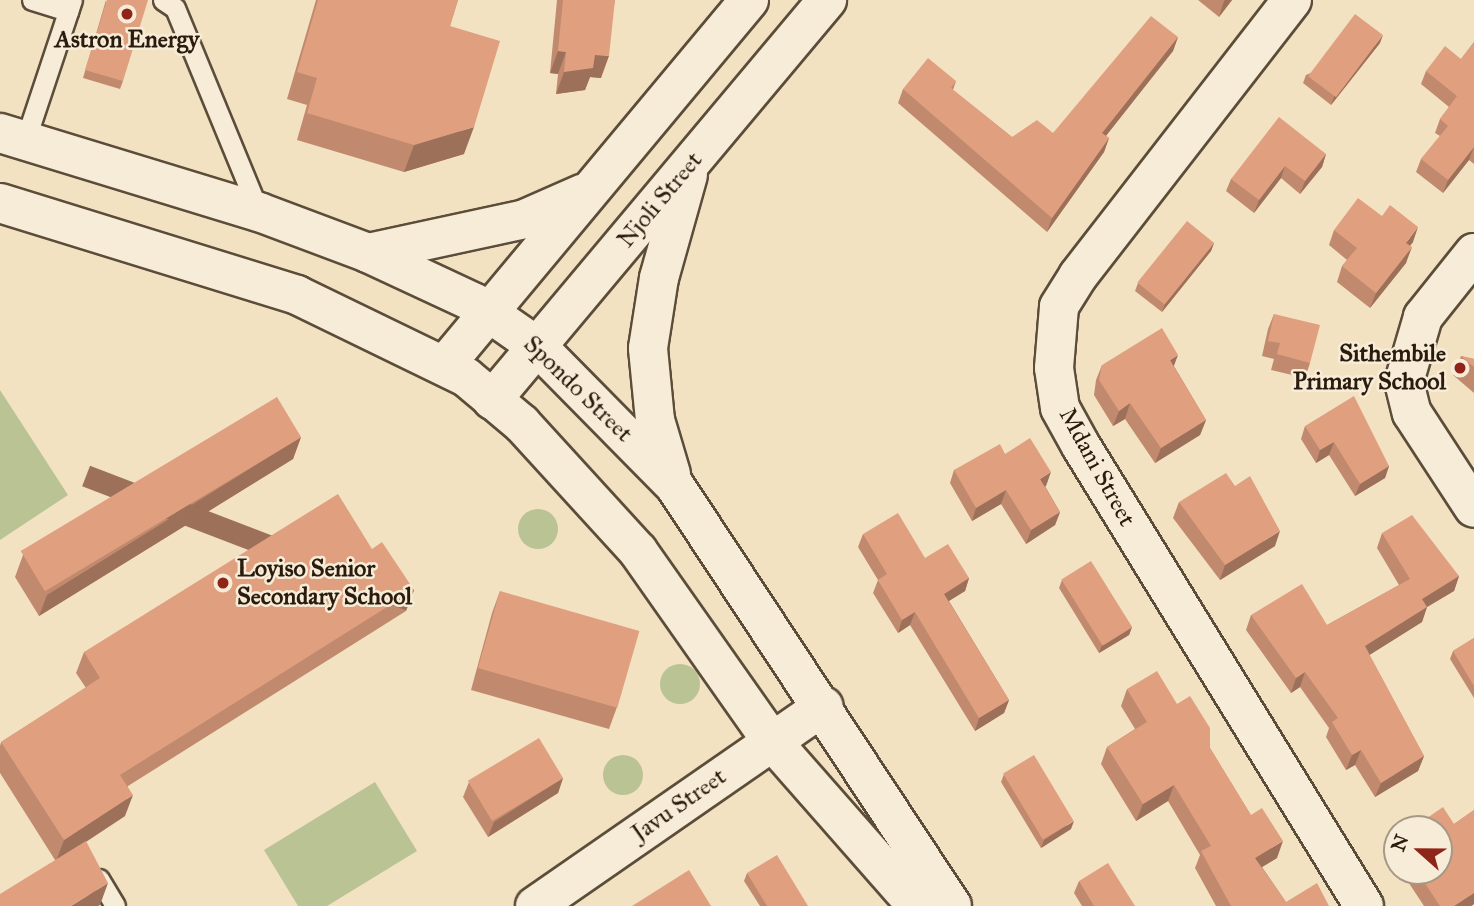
<!DOCTYPE html>
<style>
body{margin:0}
#map{position:relative;width:1474px;height:906px;overflow:hidden;background:#f2e2c2;font-family:"IM FELL Great Primer",serif}
div>[style]{position:absolute}
[style*='--x']{left:calc(var(--x)*1px);top:calc(var(--y)*1px);width:calc(var(--w)*1px);rotate:calc(var(--a)*1deg)}
.green>*{inset:0;background:#bac393}
.round{border-radius:50%}
.roads{filter:drop-shadow(2px 0 #5b4d3a) drop-shadow(-2px 0 #5b4d3a) drop-shadow(0 2px #5b4d3a) drop-shadow(0 -2px #5b4d3a)}
.service>*{height:19px;margin:-9.5px;padding:0 9.5px;transform-origin:9.5px;border-radius:9.5px;background:#f7ecd7}
.minor>*{height:38px;margin:-19px;padding:0 19px;transform-origin:19px;border-radius:19px;background:#f7ecd7}
.secondary>*{height:38px;margin:-19px;padding:0 19px;transform-origin:19px;border-radius:19px;background:#f7ecd7}
.wall>*{inset:0;background:#c18a6e}
.shaded-wall>*{inset:0;background:#9d705a;transform-origin:0 0}
.building>*{inset:0;background:#e0a080;transform-origin:0 0}
.dots>*{width:19px;height:19px;translate:-50% -50%;box-sizing:border-box;border:4px solid #f7ecd7;border-radius:50%}
span{translate:-50% -50%;white-space:nowrap;text-align:center;line-height:1.15;-webkit-text-stroke:5px #f7ecd7;paint-order:stroke}
.poi-label{font-size:24px;color:#291b0d;font-weight:700}
.right{translate:-100% -50%;text-align:right}
.left{translate:0 -50%;text-align:left}
.street-label{font-size:24px;color:#291b0d}
.north{position:absolute;left:1383px;top:815px;width:70px;height:70px;box-sizing:border-box;background:#f7ecd7;border:2px solid #a59886;border-radius:50%;rotate:291deg;font-size:19px;font-weight:700;line-height:28px;text-align:center;color:#291b0d}
.north::after{content:'';display:block;margin:auto;width:24px;height:32px;background:#8f2418;clip-path:polygon(50% 0,100% 100%,50% 72%,0 100%)}
</style>
<div id="map">
<div class="green">
<div style="clip-path:polygon(0 390px,68px 495px,0 540px)"></div>
<div class="round" style="left:518px;top:509px;width:40px;height:40px"></div>
<div class="round" style="left:660px;top:664px;width:40px;height:40px"></div>
<div class="round" style="left:603px;top:755px;width:40px;height:40px"></div>
<div style="clip-path:polygon(375px 782px,417px 851px,327px 906px,298px 906px,264px 850px)"></div>
</div>
<div class="roads">
<div class="service">
<div style="--x:32;--y:0;--w:38;--a:17"></div>
<div style="--x:163;--y:0;--w:14;--a:34"></div>
<div style="--x:175;--y:8;--w:221;--a:67.6"></div>
<div style="--x:25;--y:141;--w:149;--a:-71.6"></div>
<div style="--x:99;--y:879;--w:31;--a:59"></div>
</div>
<div class="minor">
<div style="--x:1292;--y:0;--w:349;--a:127.8"></div>
<div style="--x:1078;--y:276;--w:36;--a:122"></div>
<div style="--x:1059;--y:307;--w:61;--a:94.7"></div>
<div style="--x:1054;--y:368;--w:40;--a:81.5"></div>
<div style="--x:1060;--y:408;--w:43;--a:61.1"></div>
<div style="--x:1081;--y:446;--w:540;--a:58.4"></div>
<div style="--x:1474;--y:253;--w:82;--a:128.6"></div>
<div style="--x:1423;--y:317;--w:68;--a:106.3"></div>
<div style="--x:1404;--y:382;--w:32;--a:76"></div>
<div style="--x:1412;--y:413;--w:113;--a:56.9"></div>
<div style="--x:535;--y:906;--w:351;--a:-34.7"></div>
</div>
<div class="secondary">
<div style="--x:0;--y:133;--w:271;--a:17"></div>
<div style="--x:259;--y:212;--w:116;--a:20.6"></div>
<div style="--x:368;--y:253;--w:118;--a:25"></div>
<div style="--x:475;--y:303;--w:77;--a:34.9"></div>
<div style="--x:538;--y:347;--w:195;--a:45.4"></div>
<div style="--x:675;--y:486;--w:503;--a:56.59"></div>
<div style="--x:0;--y:203;--w:311;--a:17.2"></div>
<div style="--x:297;--y:295;--w:188;--a:25.9"></div>
<div style="--x:466;--y:377;--w:73;--a:40"></div>
<div style="--x:522;--y:424;--w:172;--a:47.6"></div>
<div style="--x:638;--y:551;--w:231;--a:54.9"></div>
<div style="--x:771;--y:740;--w:221;--a:48.7"></div>
<div style="--x:368;--y:253;--w:161;--a:-12.2"></div>
<div style="--x:525;--y:219;--w:64;--a:-23.8"></div>
<div style="--x:445;--y:365;--w:475;--a:-50.2"></div>
<div style="--x:492;--y:400;--w:522;--a:-50.05"></div>
<div style="--x:671;--y:474;--w:56;--a:-106.5"></div>
<div style="--x:655;--y:420;--w:72;--a:-95.6"></div>
<div style="--x:648;--y:348;--w:71;--a:-81.1"></div>
<div style="--x:659;--y:278;--w:107;--a:-74.3"></div>
</div>
</div>
<div class="wall">
<div style="clip-path:polygon(106px 0,123px 81px,120px 89px,83px 78px)"></div>
<div style="clip-path:polygon(316px 0,458px 0,450px 26px,464px 154px,404px 172px,297px 140px,307px 105px,287px 99px)"></div>
<div style="clip-path:polygon(557px 0,615px 0,601px 78px,590px 77px,585px 90px,556px 94px,558px 74px,550px 73px)"></div>
<div style="clip-path:polygon(1198px 0,1232px 0,1219px 17px)"></div>
<div style="clip-path:polygon(1178px 37px,1173px 51px,1106px 136px,1109px 138px,1104px 152px,1047px 232px,898px 103px,903px 89px,956px 81px,953px 90px,1012px 137px,1053px 133px)"></div>
<div style="clip-path:polygon(1474px 42px,1474px 164px,1469px 160px,1443px 193px,1416px 172px,1421px 159px,1440px 136px,1435px 133px,1440px 119px,1449px 107px,1421px 84px,1426px 71px,1461px 59px)"></div>
<div style="clip-path:polygon(1380px 43px,1331px 105px,1303px 83px,1306px 75px)"></div>
<div style="clip-path:polygon(1326px 154px,1322px 167px,1300px 194px,1281px 178px,1254px 213px,1226px 191px,1231px 179px)"></div>
<div style="clip-path:polygon(1334px 230px,1413px 242px,1410px 246px,1406px 263px,1370px 308px,1337px 282px,1342px 266px,1347px 260px,1329px 245px)"></div>
<div style="clip-path:polygon(1214px 243px,1211px 251px,1162px 312px,1135px 291px,1138px 283px)"></div>
<div style="clip-path:polygon(1274px 314px,1310px 363px,1305px 378px,1271px 370px,1274px 359px,1262px 356px,1268px 329px)"></div>
<div style="clip-path:polygon(1461px 356px,1474px 359px,1474px 393px,1453px 375px)"></div>
<div style="clip-path:polygon(1102px 365px,1174px 366px,1206px 420px,1200px 435px,1155px 463px,1125px 419px,1113px 426px,1094px 395px,1096px 380px)"></div>
<div style="clip-path:polygon(1305px 426px,1389px 466px,1385px 478px,1355px 496px,1329px 455px,1316px 463px,1301px 439px)"></div>
<div style="clip-path:polygon(301px 437px,293px 459px,39px 616px,15px 577px,23px 555px)"></div>
<div style="clip-path:polygon(1005px 454px,1046px 486px,1045px 486px,1060px 512px,1055px 525px,1026px 544px,1001px 504px,972px 521px,950px 483px,954px 470px)"></div>
<div style="clip-path:polygon(1179px 502px,1275px 546px,1220px 580px,1173px 518px)"></div>
<div style="clip-path:polygon(1382px 533px,1459px 576px,1454px 591px,1427px 607px,1422px 622px,1369px 655px,1424px 756px,1418px 771px,1375px 797px,1355px 765px,1346px 770px,1326px 737px,1329px 728px,1300px 687px,1291px 693px,1246px 630px,1251px 615px,1327px 625px,1399px 585px,1377px 548px)"></div>
<div style="clip-path:polygon(863px 534px,925px 558px,969px 578px,965px 591px,949px 601px,1009px 700px,1004px 713px,975px 731px,910px 625px,898px 633px,873px 593px,878px 580px,858px 547px)"></div>
<div style="clip-path:polygon(372px 549px,414px 590px,406px 611px,128px 786px,125px 816px,86px 842px,100px 905px,55px 860px,0 773px,0 746px,1px 742px,86px 688px,76px 673px,84px 652px)"></div>
<div style="clip-path:polygon(1062px 580px,1132px 627px,1129px 635px,1099px 653px,1059px 588px)"></div>
<div style="clip-path:polygon(500px 591px,617px 707px,609px 729px,471px 690px,492px 613px)"></div>
<div style="clip-path:polygon(1474px 638px,1474px 698px,1450px 659px,1453px 651px)"></div>
<div style="clip-path:polygon(1127px 689px,1177px 704px,1210px 748px,1277px 858px,1262px 867px,1286px 902px,1329px 906px,1216px 906px,1195px 868px,1200px 855px,1168px 801px,1136px 821px,1101px 764px,1107px 747px,1135px 729px,1121px 706px)"></div>
<div style="clip-path:polygon(1004px 774px,1071px 829px,1041px 848px,1001px 782px)"></div>
<div style="clip-path:polygon(563px 778px,558px 793px,488px 837px,463px 797px,469px 782px)"></div>
<div style="clip-path:polygon(1474px 810px,1474px 904px,1471px 906px,1424px 906px,1401px 871px,1439px 871px,1454px 824px)"></div>
<div style="clip-path:polygon(1397px 838px,1397px 865px,1390px 855px,1396px 839px)"></div>
<div style="clip-path:polygon(747px 873px,808px 906px,760px 906px,744px 881px)"></div>
<div style="clip-path:polygon(1079px 881px,1135px 906px,1082px 906px,1074px 893px)"></div>
</div>
<div class="shaded-wall">
<div style="clip-path:polygon(1225px 0,1232px 0,1219px 17px,1224px 1px)"></div>
<div style="clip-path:polygon(1383px 35px,1380px 43px,1331px 105px,1334px 97px)"></div>
<div style="clip-path:polygon(1178px 37px,1173px 51px,1097px 147px,1102px 133px)"></div>
<div style="clip-path:polygon(558px 51px,566px 52px,558px 74px,550px 73px)"></div>
<div style="clip-path:polygon(595px 55px,609px 56px,601px 78px,590px 77px,585px 90px,556px 94px,564px 72px)"></div>
<div style="clip-path:polygon(474px 127px,464px 154px,404px 172px,414px 145px)"></div>
<div style="clip-path:polygon(1109px 138px,1104px 152px,1047px 232px,1052px 218px)"></div>
<div style="clip-path:polygon(1474px 147px,1469px 160px,1443px 193px,1448px 180px)"></div>
<div style="clip-path:polygon(1326px 154px,1322px 167px,1300px 194px,1305px 181px)"></div>
<div style="clip-path:polygon(1285px 166px,1281px 178px,1254px 213px,1259px 200px)"></div>
<div style="clip-path:polygon(1418px 227px,1413px 242px,1400px 258px,1406px 243px)"></div>
<div style="clip-path:polygon(1214px 243px,1211px 251px,1162px 312px,1165px 304px)"></div>
<div style="clip-path:polygon(1412px 247px,1406px 263px,1370px 308px,1376px 293px)"></div>
<div style="clip-path:polygon(1178px 355px,1172px 371px,1170px 360px)"></div>
<div style="clip-path:polygon(1130px 403px,1125px 419px,1113px 426px,1119px 411px)"></div>
<div style="clip-path:polygon(1206px 420px,1200px 435px,1155px 463px,1161px 448px)"></div>
<div style="clip-path:polygon(301px 437px,293px 459px,39px 616px,47px 595px)"></div>
<div style="clip-path:polygon(1334px 442px,1329px 455px,1316px 463px,1320px 450px)"></div>
<div style="clip-path:polygon(1389px 466px,1385px 478px,1355px 496px,1360px 484px)"></div>
<div style="clip-path:polygon(1051px 472px,1046px 486px,1035px 492px,1040px 479px)"></div>
<div style="clip-path:polygon(1006px 490px,1001px 504px,972px 521px,976px 508px)"></div>
<div style="clip-path:polygon(1060px 512px,1055px 525px,1026px 544px,1031px 530px)"></div>
<div style="clip-path:polygon(1280px 531px,1275px 546px,1220px 580px,1225px 565px)"></div>
<div style="clip-path:polygon(1459px 576px,1454px 591px,1427px 607px,1422px 622px,1360px 661px,1365px 646px,1422px 599px)"></div>
<div style="clip-path:polygon(969px 578px,965px 591px,939px 607px,944px 594px)"></div>
<div style="left:414px;top:590px;width:22px;height:347px;rotate:111deg"></div>
<div style="clip-path:polygon(915px 612px,910px 625px,898px 633px,902px 620px)"></div>
<div style="clip-path:polygon(1132px 627px,1129px 635px,1099px 653px,1102px 645px)"></div>
<div style="clip-path:polygon(1305px 672px,1300px 687px,1291px 693px,1296px 678px)"></div>
<div style="clip-path:polygon(1009px 700px,1004px 713px,975px 731px,979px 718px)"></div>
<div style="clip-path:polygon(1361px 750px,1355px 765px,1346px 770px,1352px 755px)"></div>
<div style="clip-path:polygon(1424px 756px,1418px 771px,1375px 797px,1381px 783px)"></div>
<div style="clip-path:polygon(563px 778px,558px 793px,488px 837px,494px 822px)"></div>
<div style="clip-path:polygon(1174px 785px,1168px 801px,1136px 821px,1143px 804px)"></div>
<div style="clip-path:polygon(133px 795px,125px 816px,56px 861px,64px 840px)"></div>
<div style="clip-path:polygon(1074px 821px,1071px 829px,1041px 848px,1044px 840px)"></div>
<div style="clip-path:polygon(1283px 841px,1277px 858px,1249px 875px,1255px 858px)"></div>
<div style="clip-path:polygon(108px 883px,100px 905px,98px 906px,71px 906px)"></div>
<div style="clip-path:polygon(1474px 893px,1474px 904px,1471px 906px,1454px 906px)"></div>
</div>
<div class="building">
<div style="clip-path:polygon(107px 0,148px 0,123px 81px,85px 70px)"></div>
<div style="clip-path:polygon(318px 0,458px 0,450px 26px,500px 41px,474px 127px,414px 145px,307px 113px,317px 78px,297px 72px)"></div>
<div style="clip-path:polygon(563px 0,615px 0,609px 56px,595px 55px,593px 68px,564px 72px,566px 52px,558px 51px)"></div>
<div style="left:1355px;top:14px;width:35px;height:78px;rotate:37deg"></div>
<div style="clip-path:polygon(1151px 16px,1178px 37px,1102px 133px,1109px 138px,1052px 218px,903px 89px,928px 58px,956px 81px,951px 88px,1012px 137px,1037px 120px,1053px 133px)"></div>
<div style="clip-path:polygon(1474px 42px,1474px 147px,1448px 180px,1421px 159px,1448px 126px,1440px 119px,1457px 96px,1426px 71px,1445px 46px,1461px 59px)"></div>
<div style="clip-path:polygon(1279px 117px,1326px 154px,1305px 181px,1285px 166px,1259px 200px,1231px 179px)"></div>
<div style="clip-path:polygon(1358px 198px,1382px 216px,1390px 205px,1418px 227px,1406px 243px,1412px 247px,1376px 293px,1342px 266px,1357px 248px,1334px 230px)"></div>
<div style="left:1187px;top:221px;width:35px;height:79px;rotate:39deg"></div>
<div style="clip-path:polygon(1274px 314px,1320px 325px,1310px 363px,1277px 354px,1280px 343px,1268px 341px)"></div>
<div style="clip-path:polygon(1162px 328px,1178px 355px,1170px 360px,1206px 420px,1161px 448px,1130px 403px,1119px 411px,1099px 380px,1102px 365px)"></div>
<div style="clip-path:polygon(1461px 356px,1474px 359px,1474px 367px)"></div>
<div style="clip-path:polygon(1354px 396px,1389px 466px,1360px 484px,1334px 442px,1320px 450px,1305px 426px)"></div>
<div style="left:277px;top:397px;width:47px;height:299px;rotate:59deg"></div>
<div style="clip-path:polygon(1030px 438px,1051px 472px,1040px 479px,1060px 512px,1031px 530px,1006px 490px,976px 508px,954px 470px,1000px 444px,1005px 454px)"></div>
<div style="clip-path:polygon(1226px 473px,1235px 486px,1250px 476px,1280px 531px,1225px 565px,1179px 502px)"></div>
<div style="clip-path:polygon(338px 494px,372px 549px,382px 542px,414px 590px,120px 775px,133px 795px,64px 840px,1px 742px,100px 678px,84px 652px)"></div>
<div style="clip-path:polygon(898px 513px,925px 558px,948px 544px,969px 578px,944px 594px,1009px 700px,979px 718px,915px 612px,902px 620px,878px 580px,887px 574px,863px 534px)"></div>
<div style="clip-path:polygon(1412px 515px,1459px 576px,1422px 599px,1427px 607px,1365px 646px,1424px 756px,1381px 783px,1361px 750px,1352px 755px,1332px 722px,1338px 718px,1305px 672px,1296px 678px,1251px 615px,1302px 584px,1327px 625px,1410px 579px,1382px 533px)"></div>
<div style="left:1091px;top:561px;width:78px;height:35px;rotate:58deg"></div>
<div style="left:500px;top:591px;width:145px;height:80px;rotate:16deg"></div>
<div style="clip-path:polygon(1474px 638px,1474px 686px,1453px 651px)"></div>
<div style="clip-path:polygon(1157px 671px,1177px 704px,1190px 696px,1210px 728px,1210px 748px,1251px 815px,1262px 808px,1283px 841px,1255px 858px,1286px 902px,1317px 883px,1329px 906px,1231px 906px,1201px 851px,1211px 846px,1174px 785px,1143px 804px,1107px 747px,1147px 722px,1127px 689px)"></div>
<div style="left:539px;top:738px;width:47px;height:83px;rotate:59deg"></div>
<div style="left:1034px;top:755px;width:77px;height:36px;rotate:59deg"></div>
<div style="clip-path:polygon(1443px 807px,1454px 824px,1474px 810px,1474px 893px,1454px 906px,1440px 906px,1417px 871px,1439px 871px,1439px 829px,1411px 829px)"></div>
<div style="clip-path:polygon(86px 841px,108px 883px,71px 906px,0 906px,0 894px)"></div>
<div style="clip-path:polygon(777px 855px,808px 906px,767px 906px,747px 873px)"></div>
<div style="clip-path:polygon(1108px 863px,1135px 906px,1094px 906px,1079px 881px)"></div>
<div style="clip-path:polygon(689px 870px,711px 906px,632px 906px)"></div>
</div>
<div class="dots">
<div style="left:127px;top:14px;background:#8f2418"></div>
<div style="left:1460px;top:368px;background:#8f2418"></div>
<div style="left:223px;top:583px;background:#8f2418"></div>
</div>
<div class="poi-label">
<span style="left:127px;top:40px">Astron Energy</span>
<span class="right" style="left:1446px;top:368px">Sithembile<br>Primary School</span>
<span class="left" style="left:237px;top:583px">Loyiso Senior<br>Secondary School</span>
</div>
<div class="street-label">
<span style="left:660px;top:200px;rotate:-50deg">Njoli Street</span>
<span style="left:578px;top:389px;rotate:44deg">Spondo Street</span>
<span style="left:1097px;top:467px;rotate:61deg">Mdani Street</span>
<span style="left:679px;top:805px;rotate:-35deg">Javu Street</span>
</div>
<div class="north">N</div>
</div>
